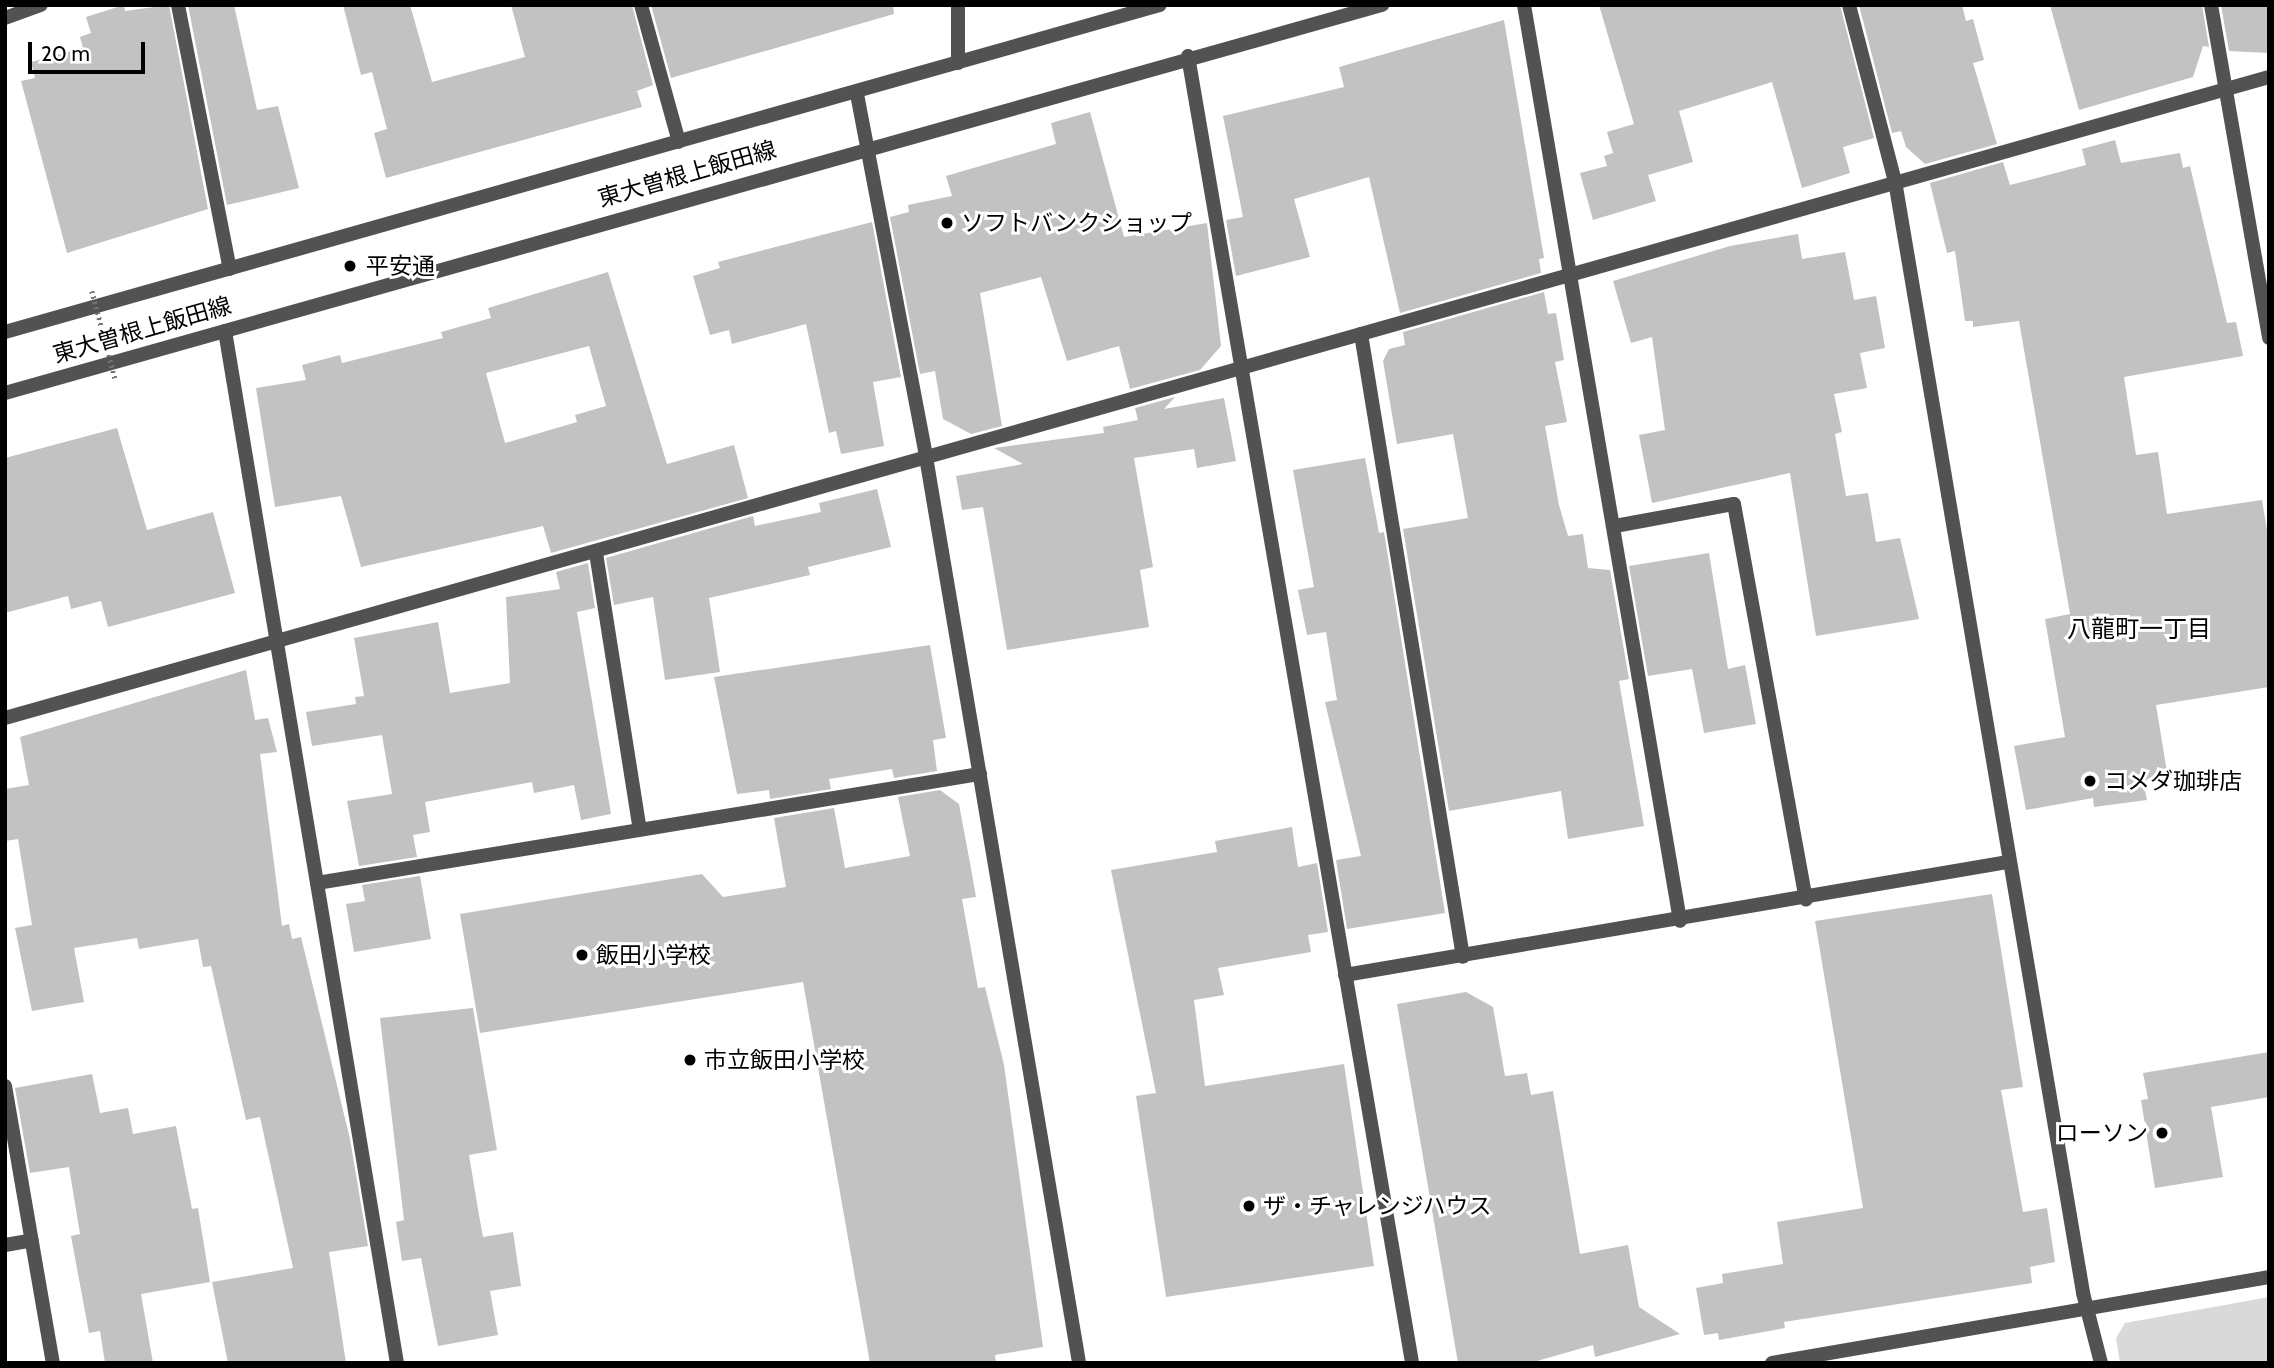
<!DOCTYPE html>
<meta charset="utf-8">
<style>
body{margin:0}
#map{position:relative;width:2274px;height:1368px;overflow:hidden;background:#fff;font-family:Cabin,"Noto Sans JP",sans-serif}
div>[style]{position:absolute}
[style*='--x']{left:calc(var(--x)*1px);top:calc(var(--y)*1px);width:calc(var(--w)*1px);rotate:calc(var(--a)*1deg)}
.green>*{inset:0;background:#d9d9d9}
.building>*{inset:0;background:#c2c2c2}
.minor>*{height:14px;margin:-7px;padding:0 7px;transform-origin:7px;border-radius:7px;background:#525252}
.tertiary>*{height:14px;margin:-7px;padding:0 7px;transform-origin:7px;border-radius:7px;background:#525252}
.path-bridge>*{height:4.5px;margin-top:-2.25px;transform-origin:0;background:repeating-linear-gradient(90deg,#747474 0 2px,transparent 0 5.5px)}
.dots>*{width:19px;height:19px;translate:-50% -50%;box-sizing:border-box;border:4px solid #fff;border-radius:50%}
span{translate:-50% -50%;white-space:nowrap;text-align:center;line-height:1.15;-webkit-text-stroke:6px #fff;paint-order:stroke}
.street-label{font-size:23px;color:#000}
.poi-label{font-size:23px;color:#000}
.left{translate:0 -50%;text-align:left}
.right{translate:-100% -50%;text-align:right}
.neighbourhood-label{font-size:24px;color:#000}
.frame{position:absolute;inset:0;border:7px solid #000;pointer-events:none}
.scale{position:absolute;left:28px;top:42px;width:117px;height:32px;box-sizing:border-box;border:4px solid #000;border-top:0;padding-left:9px;font-size:21px;line-height:24px;white-space:nowrap;color:#000;-webkit-text-stroke:5px #fff;paint-order:stroke}
</style>
<div id="map">
<div class="green">
<div style="clip-path:polygon(2269px 1297px,2269px 1363px,2120px 1363px,2116px 1338px,2125px 1323px)"></div>
</div>
<div class="building">
<div style="clip-path:polygon(124px 5px,125px 11px,169px 5px,208px 209px,67px 253px,21px 81px,35px 78px,31px 62px,83px 48px,80px 37px,91px 33px,86px 17px)"></div>
<div style="clip-path:polygon(188px 5px,234px 5px,257px 110px,278px 106px,299px 188px,227px 205px)"></div>
<div style="clip-path:polygon(343px 5px,410px 5px,432px 82px,525px 57px,511px 5px,632px 5px,653px 85px,637px 91px,642px 107px,386px 178px,374px 133px,387px 129px,372px 72px,361px 75px)"></div>
<div style="clip-path:polygon(651px 5px,893px 5px,894px 14px,671px 78px)"></div>
<div style="clip-path:polygon(1599px 5px,1840px 5px,1874px 138px,1843px 147px,1850px 173px,1802px 188px,1772px 82px,1679px 111px,1693px 162px,1648px 175px,1656px 201px,1593px 220px,1580px 173px,1607px 166px,1604px 156px,1613px 153px,1607px 132px,1634px 124px)"></div>
<div style="clip-path:polygon(1859px 5px,1962px 5px,1966px 21px,1973px 19px,1984px 60px,1973px 63px,1997px 144px,1925px 164px,1906px 147px,1901px 131px,1892px 133px)"></div>
<div style="clip-path:polygon(2050px 5px,2202px 5px,2209px 47px,2203px 46px,2193px 77px,2079px 110px)"></div>
<div style="clip-path:polygon(2221px 5px,2269px 5px,2269px 53px,2229px 51px)"></div>
<div style="clip-path:polygon(1504px 20px,1544px 258px,1539px 259px,1541px 273px,1400px 313px,1369px 177px,1294px 199px,1310px 257px,1236px 276px,1226px 220px,1243px 217px,1223px 116px,1344px 87px,1339px 67px)"></div>
<div style="clip-path:polygon(1090px 112px,1124px 237px,1207px 223px,1221px 346px,1200px 370px,1130px 389px,1119px 346px,1067px 361px,1041px 277px,980px 293px,1002px 426px,971px 434px,943px 419px,935px 371px,920px 374px,890px 217px,909px 212px,908px 205px,952px 196px,946px 176px,1056px 144px,1051px 123px)"></div>
<div style="clip-path:polygon(2115px 140px,2121px 163px,2180px 153px,2183px 168px,2190px 166px,2227px 323px,2236px 322px,2243px 356px,2124px 377px,2136px 455px,2158px 452px,2167px 514px,2262px 500px,2269px 542px,2269px 687px,2156px 705px,2168px 778px,2143px 781px,2147px 800px,2094px 807px,2093px 798px,2026px 810px,2014px 746px,2065px 737px,2045px 619px,2070px 614px,2019px 321px,1973px 327px,1973px 321px,1965px 321px,1955px 251px,1947px 253px,1930px 183px,2003px 162px,2010px 185px,2086px 165px,2082px 149px)"></div>
<div style="clip-path:polygon(872px 222px,901px 377px,873px 382px,884px 446px,841px 454px,836px 431px,829px 433px,806px 324px,732px 344px,729px 330px,710px 335px,693px 276px,720px 268px,718px 262px)"></div>
<div style="clip-path:polygon(1798px 234px,1802px 259px,1845px 252px,1854px 300px,1876px 296px,1885px 348px,1860px 353px,1867px 388px,1834px 394px,1842px 432px,1835px 434px,1846px 496px,1868px 493px,1876px 542px,1900px 538px,1919px 619px,1816px 636px,1790px 473px,1652px 503px,1639px 435px,1665px 430px,1652px 337px,1631px 343px,1613px 281px,1730px 246px)"></div>
<div style="clip-path:polygon(evenodd,608px 272px,667px 464px,734px 445px,748px 498px,551px 553px,543px 526px,361px 567px,341px 496px,275px 507px,256px 388px,306px 380px,302px 365px,340px 355px,342px 363px,443px 338px,441px 332px,491px 318px,488px 308px,608px 272px,589px 346px,606px 406px,575px 415px,577px 422px,505px 443px,486px 373px,589px 346px)"></div>
<div style="clip-path:polygon(1544px 292px,1548px 314px,1556px 313px,1564px 360px,1555px 362px,1567px 422px,1545px 426px,1559px 505px,1568px 536px,1583px 534px,1588px 568px,1610px 570px,1629px 679px,1619px 681px,1644px 826px,1568px 839px,1561px 791px,1449px 811px,1403px 529px,1468px 518px,1453px 434px,1397px 444px,1383px 361px,1389px 349px,1405px 345px,1403px 332px)"></div>
<div style="clip-path:polygon(1175px 397px,1164px 409px,1224px 398px,1236px 461px,1197px 468px,1194px 449px,1134px 458px,1153px 567px,1140px 570px,1149px 627px,1007px 650px,983px 507px,962px 510px,956px 476px,1023px 464px,994px 448px,1104px 433px,1103px 427px,1138px 420px,1135px 408px)"></div>
<div style="clip-path:polygon(117px 428px,147px 530px,213px 512px,235px 593px,108px 627px,101px 601px,71px 609px,68px 596px,5px 613px,5px 458px)"></div>
<div style="clip-path:polygon(1365px 458px,1379px 533px,1384px 532px,1445px 913px,1347px 929px,1336px 860px,1361px 856px,1325px 702px,1337px 700px,1326px 632px,1307px 635px,1298px 590px,1314px 587px,1293px 470px)"></div>
<div style="clip-path:polygon(877px 489px,891px 547px,808px 567px,810px 575px,709px 598px,720px 672px,665px 680px,653px 597px,614px 605px,606px 558px,753px 516px,755px 526px,821px 512px,819px 503px)"></div>
<div style="clip-path:polygon(1709px 553px,1728px 669px,1745px 665px,1756px 724px,1704px 733px,1692px 669px,1648px 676px,1629px 566px)"></div>
<div style="clip-path:polygon(588px 563px,595px 608px,577px 612px,611px 814px,581px 820px,574px 785px,534px 793px,532px 782px,425px 802px,430px 832px,413px 835px,417px 857px,359px 866px,347px 801px,392px 794px,382px 735px,312px 746px,306px 712px,356px 704px,355px 697px,364px 696px,354px 638px,438px 622px,450px 693px,510px 683px,506px 597px,560px 589px,556px 572px)"></div>
<div style="clip-path:polygon(930px 645px,946px 738px,933px 740px,937px 771px,894px 778px,892px 769px,829px 779px,831px 789px,770px 799px,769px 790px,737px 794px,714px 677px)"></div>
<div style="clip-path:polygon(246px 670px,255px 720px,268px 718px,277px 752px,260px 754px,282px 926px,289px 924px,292px 939px,301px 937px,350px 1139px,368px 1246px,329px 1252px,346px 1363px,228px 1363px,212px 1282px,293px 1268px,260px 1117px,246px 1120px,211px 966px,203px 967px,198px 939px,139px 949px,137px 938px,74px 948px,84px 1002px,32px 1011px,15px 928px,32px 925px,18px 839px,5px 841px,5px 789px,29px 785px,20px 737px)"></div>
<div style="clip-path:polygon(940px 790px,959px 804px,970px 863px,976px 897px,962px 899px,978px 988px,985px 987px,1004px 1065px,1043px 1347px,995px 1355px,996px 1363px,870px 1363px,803px 982px,480px 1033px,460px 914px,702px 874px,723px 897px,786px 887px,774px 818px,834px 808px,845px 868px,910px 856px,898px 797px)"></div>
<div style="clip-path:polygon(1292px 827px,1298px 867px,1317px 863px,1328px 932px,1308px 935px,1311px 952px,1218px 968px,1224px 995px,1194px 1000px,1205px 1086px,1344px 1064px,1374px 1266px,1166px 1297px,1136px 1096px,1156px 1093px,1111px 870px,1217px 852px,1215px 841px)"></div>
<div style="clip-path:polygon(420px 876px,431px 939px,354px 952px,346px 904px,365px 901px,362px 885px)"></div>
<div style="clip-path:polygon(1992px 894px,2023px 1087px,2001px 1090px,2023px 1212px,2047px 1208px,2055px 1262px,2030px 1267px,2032px 1283px,1784px 1322px,1785px 1328px,1719px 1340px,1718px 1333px,1704px 1335px,1696px 1288px,1723px 1283px,1722px 1274px,1783px 1264px,1777px 1222px,1863px 1208px,1815px 921px)"></div>
<div style="clip-path:polygon(1466px 992px,1493px 1007px,1505px 1076px,1527px 1073px,1531px 1095px,1553px 1091px,1580px 1254px,1628px 1245px,1639px 1307px,1680px 1334px,1595px 1357px,1593px 1345px,1530px 1363px,1458px 1363px,1397px 1004px)"></div>
<div style="clip-path:polygon(473px 1008px,497px 1150px,469px 1155px,479px 1215px,483px 1237px,513px 1232px,521px 1286px,490px 1291px,498px 1335px,438px 1346px,421px 1258px,402px 1261px,396px 1222px,404px 1220px,380px 1018px)"></div>
<div style="clip-path:polygon(2269px 1052px,2269px 1097px,2211px 1107px,2223px 1177px,2155px 1188px,2141px 1100px,2148px 1099px,2143px 1073px)"></div>
<div style="clip-path:polygon(92px 1074px,100px 1113px,128px 1108px,133px 1134px,176px 1126px,192px 1209px,198px 1208px,210px 1282px,141px 1294px,153px 1363px,105px 1363px,100px 1331px,89px 1333px,71px 1236px,80px 1234px,69px 1167px,30px 1173px,15px 1088px)"></div>
</div>
<div class="minor">
<div style="--x:178;--y:5;--w:269;--a:78.9"></div>
<div style="--x:641;--y:5;--w:142;--a:74.5"></div>
<div style="--x:1524;--y:5;--w:929;--a:80.33"></div>
<div style="--x:1849;--y:5;--w:182;--a:75.4"></div>
<div style="--x:1895;--y:181;--w:1128;--a:80.4"></div>
<div style="--x:2083;--y:1293;--w:72;--a:75.6"></div>
<div style="--x:2211;--y:5;--w:338;--a:80.1"></div>
<div style="--x:5;--y:18;--w:38;--a:-20"></div>
<div style="--x:1188;--y:56;--w:1326;--a:80.27"></div>
<div style="--x:958;--y:63;--w:58;--a:-90"></div>
<div style="--x:857;--y:94;--w:369;--a:79.2"></div>
<div style="--x:926;--y:457;--w:919;--a:80.41"></div>
<div style="--x:225;--y:331;--w:1046;--a:80.54"></div>
<div style="--x:1361;--y:334;--w:631;--a:80.7"></div>
<div style="--x:1615;--y:526;--w:121;--a:-10.5"></div>
<div style="--x:1734;--y:504;--w:402;--a:79.7"></div>
<div style="--x:596;--y:553;--w:280;--a:81"></div>
<div style="--x:5;--y:718;--w:2353;--a:-15.81"></div>
<div style="--x:317;--y:883;--w:672;--a:-9.34"></div>
<div style="--x:1345;--y:975;--w:673;--a:-9.67"></div>
<div style="--x:5;--y:1086;--w:281;--a:80.2"></div>
<div style="--x:5;--y:1245;--w:27;--a:-10"></div>
<div style="--x:1772;--y:1363;--w:504;--a:-9.82"></div>
</div>
<div class="tertiary">
<div style="--x:5;--y:332;--w:1200;--a:-15.81"></div>
<div style="--x:5;--y:393;--w:1431;--a:-15.74"></div>
</div>
<div class="path-bridge">
<div style="--x:92;--y:291;--w:90;--a:75.2"></div>
</div>
<div class="dots">
<div style="left:947px;top:223px;background:#000"></div>
<div style="left:350px;top:266px;background:#000"></div>
<div style="left:2090px;top:781px;background:#000"></div>
<div style="left:582px;top:955px;background:#000"></div>
<div style="left:690px;top:1060px;background:#000"></div>
<div style="left:2162px;top:1133px;background:#000"></div>
<div style="left:1249px;top:1206px;background:#000"></div>
</div>
<div class="street-label">
<span style="left:687px;top:174px;rotate:-16deg">東大曽根上飯田線</span>
<span style="left:142px;top:330px;rotate:-16deg">東大曽根上飯田線</span>
</div>
<div class="poi-label">
<span class="left" style="left:961px;top:223px">ソフトバンクショップ</span>
<span class="left" style="left:366px;top:266px">平安通</span>
<span class="left" style="left:2104px;top:781px">コメダ珈琲店</span>
<span class="left" style="left:596px;top:955px">飯田小学校</span>
<span class="left" style="left:704px;top:1060px">市立飯田小学校</span>
<span class="right" style="left:2148px;top:1133px">ローソン</span>
<span class="left" style="left:1263px;top:1206px">ザ・チャレンジハウス</span>
</div>
<div class="neighbourhood-label">
<span style="left:2139px;top:629px">八龍町一丁目</span>
</div>
<div class="frame"></div>
<div class="scale">20 m</div>
</div>
